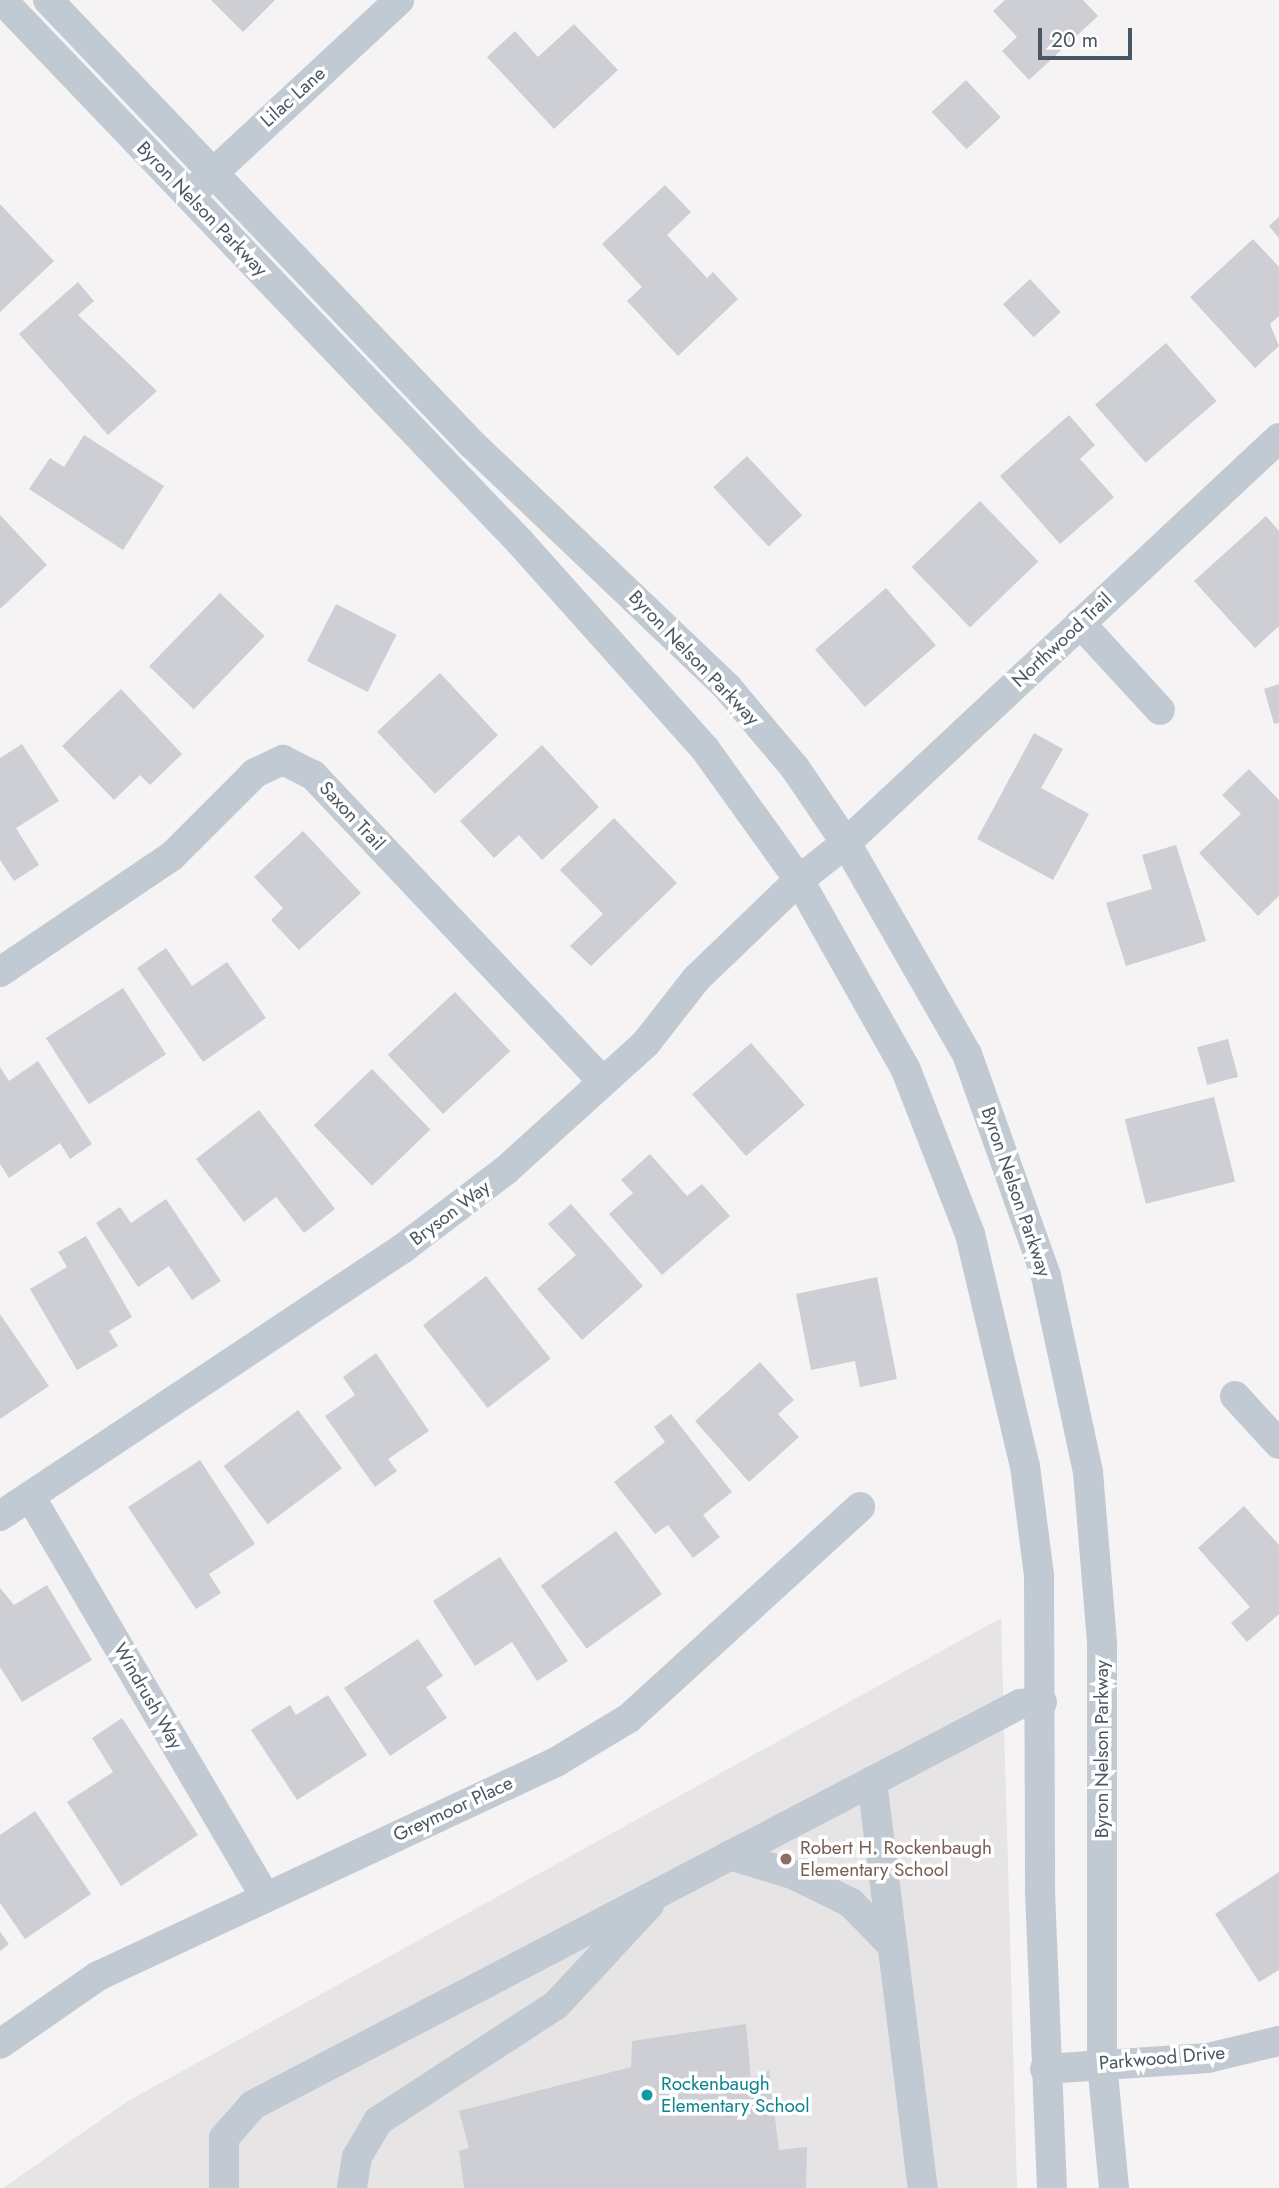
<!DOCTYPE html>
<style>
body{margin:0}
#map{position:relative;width:1279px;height:2188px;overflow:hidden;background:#f5f3f3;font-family:Jost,sans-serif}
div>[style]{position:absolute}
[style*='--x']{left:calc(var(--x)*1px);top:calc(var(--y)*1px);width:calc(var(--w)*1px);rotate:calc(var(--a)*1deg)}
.education>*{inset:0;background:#e6e4e5}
.building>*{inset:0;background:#cdcfd5;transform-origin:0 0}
.minor>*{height:30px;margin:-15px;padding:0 15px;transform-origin:15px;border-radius:15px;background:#c1cad2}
.dots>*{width:19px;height:19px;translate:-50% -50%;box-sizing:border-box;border:4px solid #fff;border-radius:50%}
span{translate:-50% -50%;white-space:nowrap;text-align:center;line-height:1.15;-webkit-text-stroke:7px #fff;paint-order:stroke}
.street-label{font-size:19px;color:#4a5661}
.education-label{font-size:19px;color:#785e54}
.left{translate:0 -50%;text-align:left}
.culture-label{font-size:19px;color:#0d838f}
.scale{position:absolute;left:1038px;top:28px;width:94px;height:32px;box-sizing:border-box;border:4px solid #4a5661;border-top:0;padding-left:9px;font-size:21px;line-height:24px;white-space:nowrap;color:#4a5661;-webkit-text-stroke:5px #fff;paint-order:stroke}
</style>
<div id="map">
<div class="education">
<div style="clip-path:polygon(1001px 1618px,1017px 2188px,3px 2188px,128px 2101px)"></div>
</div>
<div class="building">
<div style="clip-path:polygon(211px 0,275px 0,243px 32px)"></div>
<div style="clip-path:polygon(1005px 0,1083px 0,1098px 16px,1029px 80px,1002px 51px,1017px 37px,993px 11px)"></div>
<div style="clip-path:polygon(574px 24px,618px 70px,554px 129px,487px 57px,515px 31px,538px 57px)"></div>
<div style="left:966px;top:80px;width:51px;height:47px;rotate:47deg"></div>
<div style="clip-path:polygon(665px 185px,691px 212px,667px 235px,707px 278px,713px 272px,738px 299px,678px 356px,627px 301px,642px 287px,602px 244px)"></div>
<div style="clip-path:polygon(0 204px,54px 261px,0 312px)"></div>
<div style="clip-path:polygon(1279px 217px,1279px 238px,1269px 226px)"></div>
<div style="clip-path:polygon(1253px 239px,1279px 267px,1279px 316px,1270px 324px,1279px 346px,1255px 368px,1190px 297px)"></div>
<div style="left:1030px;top:279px;width:45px;height:37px;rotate:47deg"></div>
<div style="clip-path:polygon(78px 282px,94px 301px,78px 315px,157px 391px,108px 435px,19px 334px)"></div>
<div style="left:1166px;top:343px;width:77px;height:94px;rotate:49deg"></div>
<div style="clip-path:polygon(1069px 415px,1095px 445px,1080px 459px,1114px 497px,1060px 544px,1000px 476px)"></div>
<div style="clip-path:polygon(84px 435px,164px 486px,123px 550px,29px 489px,50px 458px,64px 467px)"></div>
<div style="left:747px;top:456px;width:81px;height:46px;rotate:47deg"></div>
<div style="left:980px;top:501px;width:84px;height:95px;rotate:46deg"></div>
<div style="clip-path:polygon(0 515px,47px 565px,0 609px)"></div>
<div style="clip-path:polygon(1266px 516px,1279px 531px,1279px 626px,1255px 648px,1194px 581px)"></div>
<div style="left:886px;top:588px;width:76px;height:94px;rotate:49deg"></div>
<div style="left:220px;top:593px;width:62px;height:102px;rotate:44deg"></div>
<div style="left:336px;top:604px;width:68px;height:64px;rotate:27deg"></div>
<div style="left:440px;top:673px;width:85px;height:86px;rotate:47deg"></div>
<div style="clip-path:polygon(1279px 684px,1279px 723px,1274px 724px,1264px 689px)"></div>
<div style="clip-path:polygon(121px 689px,182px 754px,150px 785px,140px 775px,114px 800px,62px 746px)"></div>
<div style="clip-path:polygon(1034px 733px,1063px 749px,1041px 788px,1089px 814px,1053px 880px,977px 839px)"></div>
<div style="clip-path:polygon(22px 744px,59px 801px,16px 828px,39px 865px,14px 881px,0 860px,0 758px)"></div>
<div style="clip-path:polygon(542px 745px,599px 807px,542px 860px,519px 835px,494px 858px,460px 821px)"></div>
<div style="clip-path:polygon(1249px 769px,1279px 800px,1279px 896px,1258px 916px,1199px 853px,1241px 814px,1222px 795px)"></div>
<div style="clip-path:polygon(614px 818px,677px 883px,591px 966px,570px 946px,603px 914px,560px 870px)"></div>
<div style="clip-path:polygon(303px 831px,361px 893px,299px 950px,271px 920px,283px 908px,254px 877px)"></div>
<div style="clip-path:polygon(1176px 845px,1206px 941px,1126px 966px,1106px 903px,1152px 889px,1142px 855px)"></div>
<div style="clip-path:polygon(166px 948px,192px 986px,227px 962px,266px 1018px,203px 1062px,137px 968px)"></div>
<div style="left:123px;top:988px;width:79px;height:92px;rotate:57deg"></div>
<div style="left:455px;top:992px;width:81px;height:92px;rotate:47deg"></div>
<div style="left:1228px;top:1039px;width:39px;height:32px;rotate:75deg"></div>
<div style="left:751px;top:1043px;width:82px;height:78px;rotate:49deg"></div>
<div style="clip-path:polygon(38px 1061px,92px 1144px,70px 1159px,60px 1143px,9px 1178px,0 1164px,0 1067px,9px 1081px)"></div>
<div style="left:372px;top:1069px;width:84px;height:81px;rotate:46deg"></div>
<div style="left:1214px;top:1097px;width:87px;height:92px;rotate:76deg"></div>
<div style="clip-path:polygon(259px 1110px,335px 1209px,304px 1233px,276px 1197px,244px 1222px,196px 1159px)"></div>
<div style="clip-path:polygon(650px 1154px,687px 1196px,702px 1184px,730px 1216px,662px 1275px,609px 1214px,633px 1193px,621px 1180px)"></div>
<div style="clip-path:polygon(166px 1199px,221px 1281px,192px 1300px,169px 1266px,138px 1287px,96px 1223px,120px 1207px,131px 1223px)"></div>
<div style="clip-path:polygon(571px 1204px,643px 1286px,582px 1340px,537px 1289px,576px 1255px,548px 1224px)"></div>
<div style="clip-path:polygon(86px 1236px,132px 1317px,109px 1331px,118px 1346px,77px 1370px,30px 1289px,67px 1267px,58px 1252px)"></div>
<div style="left:486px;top:1276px;width:105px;height:80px;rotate:52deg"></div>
<div style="clip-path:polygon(877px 1277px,897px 1379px,860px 1387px,855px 1361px,811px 1370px,796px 1294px)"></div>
<div style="clip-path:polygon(0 1314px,49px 1386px,0 1419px)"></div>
<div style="clip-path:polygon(376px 1353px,429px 1431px,388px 1459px,397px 1471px,375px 1487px,325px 1416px,355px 1395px,343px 1377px)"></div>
<div style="clip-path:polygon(760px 1362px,794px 1400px,778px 1414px,799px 1437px,749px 1482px,695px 1421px)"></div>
<div style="left:298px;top:1410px;width:73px;height:93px;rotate:53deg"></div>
<div style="clip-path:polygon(671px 1414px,732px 1492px,703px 1515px,720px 1537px,693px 1558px,668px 1525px,655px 1534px,614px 1482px,665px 1442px,654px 1427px)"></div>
<div style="clip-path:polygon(200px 1460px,255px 1544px,209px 1574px,221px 1593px,196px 1609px,128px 1507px)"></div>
<div style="clip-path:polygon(1244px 1506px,1279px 1545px,1279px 1614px,1247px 1642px,1231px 1623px,1250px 1607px,1198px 1548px)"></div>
<div style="left:616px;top:1531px;width:78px;height:93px;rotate:54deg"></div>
<div style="clip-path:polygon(500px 1557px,568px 1661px,537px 1681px,512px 1642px,475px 1666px,433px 1601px)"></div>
<div style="clip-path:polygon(47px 1585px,92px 1660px,22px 1702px,0 1667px,0 1588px,14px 1605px)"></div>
<div style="clip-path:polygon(418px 1639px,443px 1676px,426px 1687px,447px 1718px,390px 1756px,344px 1688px)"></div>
<div style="clip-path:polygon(328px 1695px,367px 1755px,297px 1800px,251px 1730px,290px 1705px,296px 1715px)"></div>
<div style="clip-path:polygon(122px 1718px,198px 1835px,121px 1886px,67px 1802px,113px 1772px,92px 1738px)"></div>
<div style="clip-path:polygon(35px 1811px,91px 1894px,25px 1939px,0 1903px,0 1835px)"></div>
<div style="clip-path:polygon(1279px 1872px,1279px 1970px,1259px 1982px,1215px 1914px)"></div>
<div style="clip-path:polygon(0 1932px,9px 1944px,0 1951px)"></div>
<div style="clip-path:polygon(746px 2024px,751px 2079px,769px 2070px,779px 2150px,807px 2147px,806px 2188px,464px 2188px,459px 2151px,469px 2148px,459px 2111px,631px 2067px,632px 2041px)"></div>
</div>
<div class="minor">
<div style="--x:2;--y:0;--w:750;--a:46.3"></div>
<div style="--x:520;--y:542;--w:278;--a:48.2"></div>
<div style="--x:705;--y:749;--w:161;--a:54.3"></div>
<div style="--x:799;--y:880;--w:218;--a:60.6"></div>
<div style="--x:906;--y:1070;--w:176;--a:68.7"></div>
<div style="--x:970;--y:1234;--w:238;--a:76.7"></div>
<div style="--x:1025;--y:1466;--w:111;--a:82.7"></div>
<div style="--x:1039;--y:1576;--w:315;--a:89.8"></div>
<div style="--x:1040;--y:1891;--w:297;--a:87.7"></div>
<div style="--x:48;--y:0;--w:615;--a:46.32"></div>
<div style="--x:473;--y:445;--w:351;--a:43.6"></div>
<div style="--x:727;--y:687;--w:106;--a:50"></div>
<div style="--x:795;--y:768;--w:91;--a:55.8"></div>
<div style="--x:846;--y:843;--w:243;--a:60.2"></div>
<div style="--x:967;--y:1054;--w:236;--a:70.4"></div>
<div style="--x:1046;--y:1276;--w:200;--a:77.9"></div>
<div style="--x:1088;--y:1472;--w:173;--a:85.3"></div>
<div style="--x:1102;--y:1644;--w:419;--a:90"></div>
<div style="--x:1102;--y:2063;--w:126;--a:84.5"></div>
<div style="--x:197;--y:188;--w:276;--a:-42.9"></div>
<div style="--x:1080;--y:623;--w:118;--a:47.4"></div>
<div style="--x:0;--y:972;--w:207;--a:-34"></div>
<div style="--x:172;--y:856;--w:117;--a:-45"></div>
<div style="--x:255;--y:773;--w:31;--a:-25"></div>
<div style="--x:283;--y:760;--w:34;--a:27"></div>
<div style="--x:313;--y:775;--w:418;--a:46.6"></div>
<div style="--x:1235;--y:1396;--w:65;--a:47.5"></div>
<div style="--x:30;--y:1496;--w:464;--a:59.6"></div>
<div style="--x:0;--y:1516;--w:483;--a:-33.6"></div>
<div style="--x:402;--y:1249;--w:131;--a:-37.2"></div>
<div style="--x:506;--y:1170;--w:189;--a:-42.2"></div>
<div style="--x:646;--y:1043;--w:81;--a:-52"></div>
<div style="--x:696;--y:979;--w:143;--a:-43.9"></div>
<div style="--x:799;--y:880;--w:60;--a:-38.2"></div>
<div style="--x:846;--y:843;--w:593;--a:-43.09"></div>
<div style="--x:872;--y:1781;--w:410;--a:82.9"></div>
<div style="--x:730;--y:1855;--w:68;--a:17.1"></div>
<div style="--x:795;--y:1875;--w:63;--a:26.6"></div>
<div style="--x:851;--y:1903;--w:53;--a:45.8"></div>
<div style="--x:0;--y:2044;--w:119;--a:-34.8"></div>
<div style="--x:98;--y:1976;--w:506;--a:-25.04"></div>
<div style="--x:556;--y:1762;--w:85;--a:-31.1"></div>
<div style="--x:629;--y:1718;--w:313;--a:-42.4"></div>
<div style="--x:1045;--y:2069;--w:163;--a:-3.9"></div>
<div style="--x:1208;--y:2058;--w:73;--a:-13.5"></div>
<div style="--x:224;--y:2188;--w:50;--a:-90"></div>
<div style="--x:224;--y:2138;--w:44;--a:-48.7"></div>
<div style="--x:253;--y:2105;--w:865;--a:-27.6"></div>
<div style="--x:1020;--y:1704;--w:22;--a:-5"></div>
<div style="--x:352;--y:2188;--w:31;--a:-81"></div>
<div style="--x:357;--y:2157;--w:42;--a:-59.7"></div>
<div style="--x:378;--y:2121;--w:212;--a:-33.1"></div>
<div style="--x:556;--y:2005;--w:137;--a:-47.1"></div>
</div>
<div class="dots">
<div style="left:786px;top:1859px;background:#8d6e63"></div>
<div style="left:647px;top:2095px;background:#0f9aa8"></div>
</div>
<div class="street-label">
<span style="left:293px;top:97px;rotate:-42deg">Lilac Lane</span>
<span style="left:202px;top:209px;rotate:46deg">Byron Nelson Parkway</span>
<span style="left:1062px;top:640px;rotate:-43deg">Northwood Trail</span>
<span style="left:694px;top:658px;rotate:46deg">Byron Nelson Parkway</span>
<span style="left:352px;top:816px;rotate:47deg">Saxon Trail</span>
<span style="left:1016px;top:1192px;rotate:71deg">Byron Nelson Parkway</span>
<span style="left:450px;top:1213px;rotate:-37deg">Bryson Way</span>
<span style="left:148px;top:1696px;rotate:60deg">Windrush Way</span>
<span style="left:1102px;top:1749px;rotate:-90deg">Byron Nelson Parkway</span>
<span style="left:453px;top:1809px;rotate:-25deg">Greymoor Place</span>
<span style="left:1162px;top:2058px;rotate:-5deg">Parkwood Drive</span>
</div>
<div class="education-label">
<span class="left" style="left:800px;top:1859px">Robert H. Rockenbaugh<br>Elementary School</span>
</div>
<div class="culture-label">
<span class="left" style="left:661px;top:2095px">Rockenbaugh<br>Elementary School</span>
</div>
<div class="scale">20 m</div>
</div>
